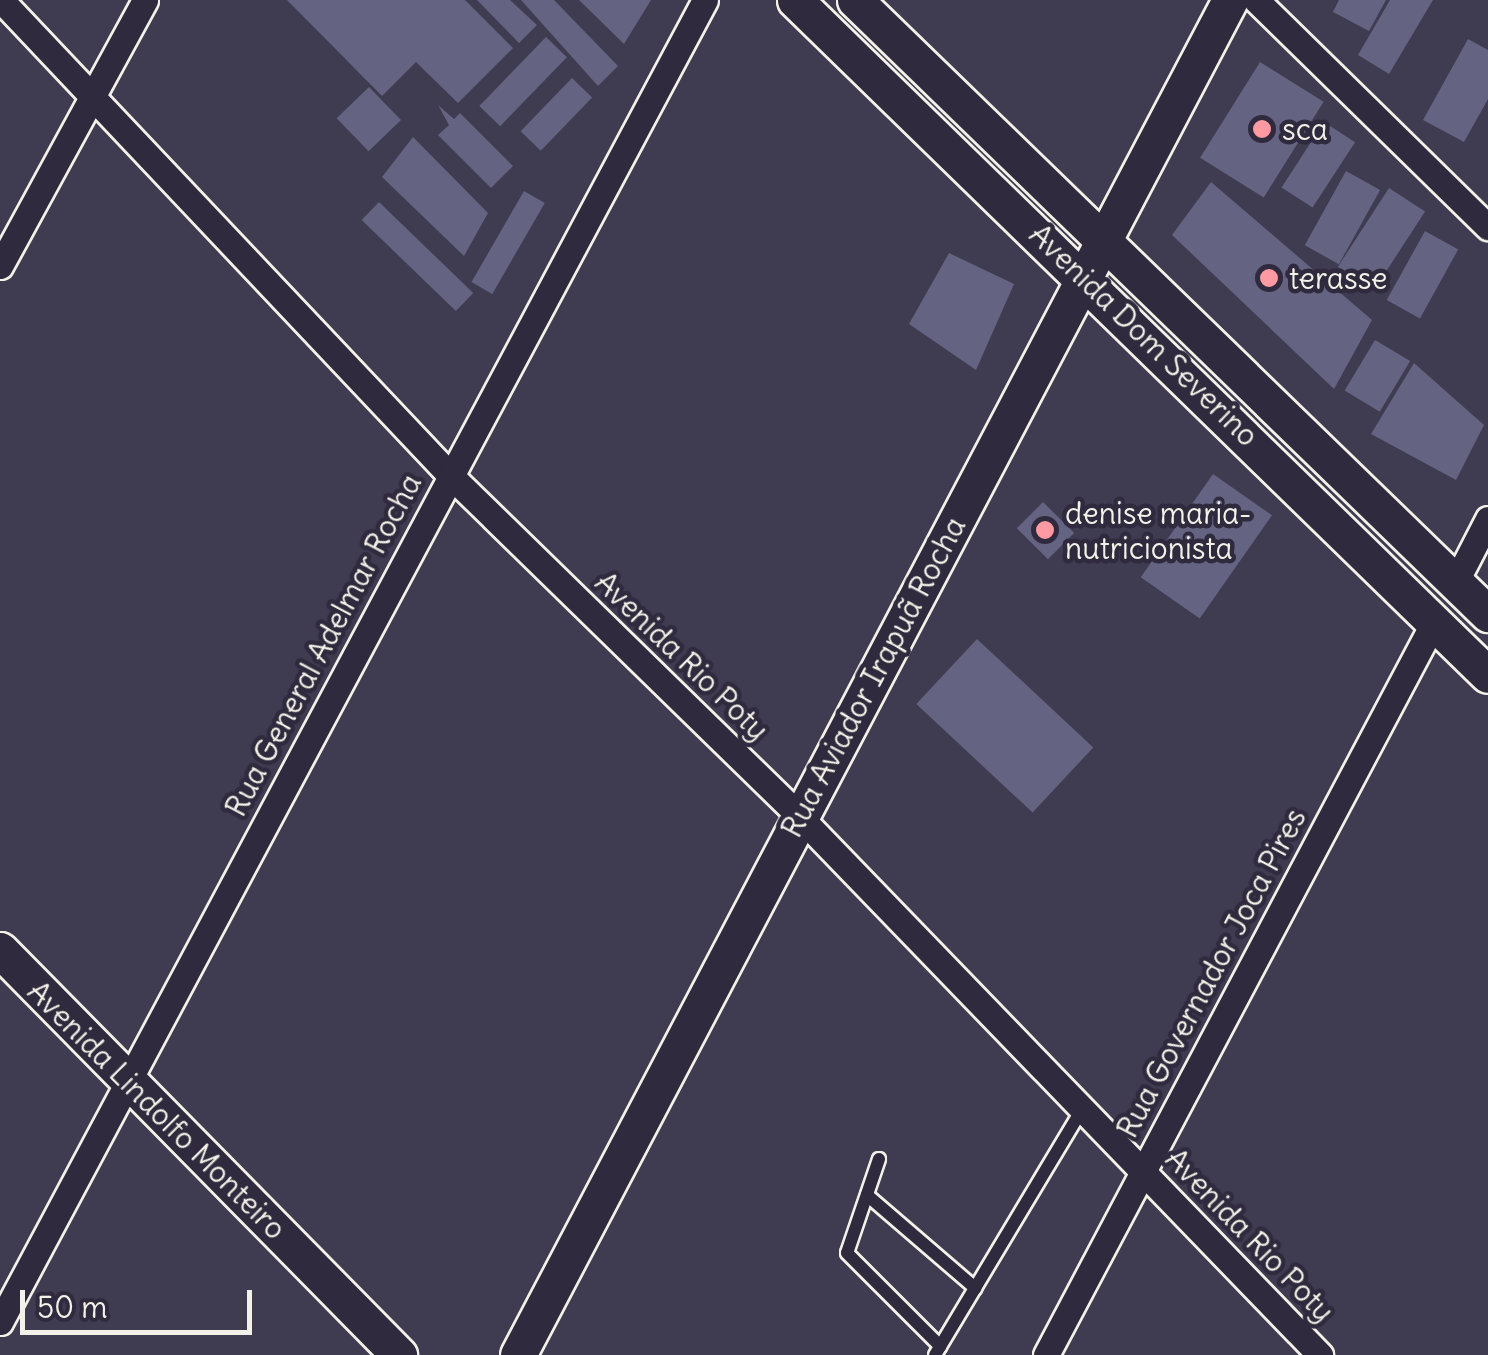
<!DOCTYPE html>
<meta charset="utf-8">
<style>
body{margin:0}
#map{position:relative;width:1488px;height:1355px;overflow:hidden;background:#3f3b51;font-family:Delius,sans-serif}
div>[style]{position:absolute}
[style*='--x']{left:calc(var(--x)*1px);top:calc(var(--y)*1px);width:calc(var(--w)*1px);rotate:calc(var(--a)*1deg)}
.building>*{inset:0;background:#646381;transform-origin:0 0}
.roads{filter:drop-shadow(2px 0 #f4f1e8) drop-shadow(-2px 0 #f4f1e8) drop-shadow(0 2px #f4f1e8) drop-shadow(0 -2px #f4f1e8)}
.lane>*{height:12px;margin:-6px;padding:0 6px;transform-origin:6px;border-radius:6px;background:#2f2a3d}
.street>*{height:25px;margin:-12.5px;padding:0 12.5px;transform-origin:12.5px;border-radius:12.5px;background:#2f2a3d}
.secondary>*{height:35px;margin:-17.5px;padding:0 17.5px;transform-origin:17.5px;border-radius:17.5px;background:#2f2a3d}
.dots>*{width:28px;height:28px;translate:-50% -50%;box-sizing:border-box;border:5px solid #2f2a3d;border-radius:50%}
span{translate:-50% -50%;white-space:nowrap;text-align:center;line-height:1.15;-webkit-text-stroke:9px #2f2a3d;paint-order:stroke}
.poi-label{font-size:30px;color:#f4f1e8}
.left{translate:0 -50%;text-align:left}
.street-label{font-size:30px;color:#f4f1e8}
.scale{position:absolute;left:20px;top:1290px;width:232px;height:45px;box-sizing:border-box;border:5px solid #f4f1e8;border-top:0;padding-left:12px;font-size:30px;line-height:35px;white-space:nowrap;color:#f4f1e8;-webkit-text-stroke:8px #2f2a3d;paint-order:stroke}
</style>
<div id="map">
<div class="building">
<div style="clip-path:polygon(287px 0,465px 0,513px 48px,458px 103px,416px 62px,382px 96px)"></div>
<div style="clip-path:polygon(477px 0,510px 0,537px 25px,519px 43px)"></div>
<div style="clip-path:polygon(521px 0,554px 0,618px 66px,598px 86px)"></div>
<div style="clip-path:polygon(579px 0,651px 0,624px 44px)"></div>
<div style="clip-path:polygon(1339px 0,1386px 0,1369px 31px,1333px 12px)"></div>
<div style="clip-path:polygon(1390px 0,1433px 0,1389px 74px,1358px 55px)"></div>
<div style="left:546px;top:37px;width:29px;height:96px;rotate:44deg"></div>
<div style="clip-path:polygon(1468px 39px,1488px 50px,1488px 99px,1464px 142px,1423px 120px)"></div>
<div style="left:1260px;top:62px;width:75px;height:113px;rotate:32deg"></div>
<div style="left:572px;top:78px;width:28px;height:74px;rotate:44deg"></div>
<div style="left:369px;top:87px;width:46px;height:45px;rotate:46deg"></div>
<div style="clip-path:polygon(438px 105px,454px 119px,460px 113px,513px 166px,491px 188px,438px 135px,449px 125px)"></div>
<div style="left:1324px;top:122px;width:37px;height:78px;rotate:33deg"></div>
<div style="clip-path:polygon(413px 137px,488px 213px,464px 256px,382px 177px)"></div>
<div style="left:1346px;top:171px;width:39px;height:85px;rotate:29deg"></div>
<div style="clip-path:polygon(1211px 182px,1372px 320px,1334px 389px,1172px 235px)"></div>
<div style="left:1389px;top:188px;width:43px;height:94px;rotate:33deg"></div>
<div style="left:524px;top:191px;width:24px;height:105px;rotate:30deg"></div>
<div style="left:379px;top:202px;width:131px;height:25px;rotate:44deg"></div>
<div style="left:1425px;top:231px;width:38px;height:79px;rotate:29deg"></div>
<div style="clip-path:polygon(949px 253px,1014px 284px,976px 370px,909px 324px)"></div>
<div style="left:1375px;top:340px;width:41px;height:59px;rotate:31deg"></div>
<div style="clip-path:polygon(1414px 363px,1484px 425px,1456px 480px,1371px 434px)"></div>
<div style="left:1213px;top:474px;width:72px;height:126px;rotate:35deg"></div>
<div style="left:1043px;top:502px;width:44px;height:37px;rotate:45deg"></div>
<div style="left:977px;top:639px;width:159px;height:89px;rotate:43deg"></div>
</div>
<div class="roads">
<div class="lane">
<div style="--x:879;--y:1159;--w:99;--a:108.8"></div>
<div style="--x:847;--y:1253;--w:132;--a:45"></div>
<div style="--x:867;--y:1195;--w:143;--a:40.7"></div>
<div style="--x:935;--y:1355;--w:288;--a:-59.1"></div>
</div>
<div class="street">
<div style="--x:1;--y:0;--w:652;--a:46.62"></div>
<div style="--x:449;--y:474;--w:489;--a:44.3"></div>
<div style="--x:799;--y:816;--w:750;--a:45.97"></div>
<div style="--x:1256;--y:0;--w:325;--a:44.4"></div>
<div style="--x:0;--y:266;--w:303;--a:-61.4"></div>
<div style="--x:1455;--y:583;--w:72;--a:-62.7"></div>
<div style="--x:0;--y:1322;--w:1498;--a:-61.93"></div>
<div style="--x:1046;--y:1355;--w:829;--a:-62.11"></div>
</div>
<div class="secondary">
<div style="--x:795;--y:0;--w:967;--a:44.25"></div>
<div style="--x:855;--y:0;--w:882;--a:44.13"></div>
<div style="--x:0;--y:950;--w:569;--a:45.43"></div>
<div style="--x:518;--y:1355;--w:1531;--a:-62.28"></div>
</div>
</div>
<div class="dots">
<div style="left:1262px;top:129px;background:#ff9aa2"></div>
<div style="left:1269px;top:278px;background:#ff9aa2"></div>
<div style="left:1045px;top:530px;background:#ff9aa2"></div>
</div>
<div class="poi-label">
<span class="left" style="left:1282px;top:129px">sca</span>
<span class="left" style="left:1289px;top:278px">terasse</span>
<span class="left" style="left:1065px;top:530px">denise maria-<br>nutricionista</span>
</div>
<div class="street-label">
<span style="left:1144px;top:335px;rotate:44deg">Avenida Dom Severino</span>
<span style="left:323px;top:645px;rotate:-62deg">Rua General Adelmar Rocha</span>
<span style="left:682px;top:656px;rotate:44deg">Avenida Rio Poty</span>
<span style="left:873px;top:677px;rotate:-62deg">Rua Aviador Irapuã Rocha</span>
<span style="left:1211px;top:973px;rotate:-62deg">Rua Governador Joca Pires</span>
<span style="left:157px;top:1110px;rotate:45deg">Avenida Lindolfo Monteiro</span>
<span style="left:1250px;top:1235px;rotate:46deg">Avenida Rio Poty</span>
</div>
<div class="scale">50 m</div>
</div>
